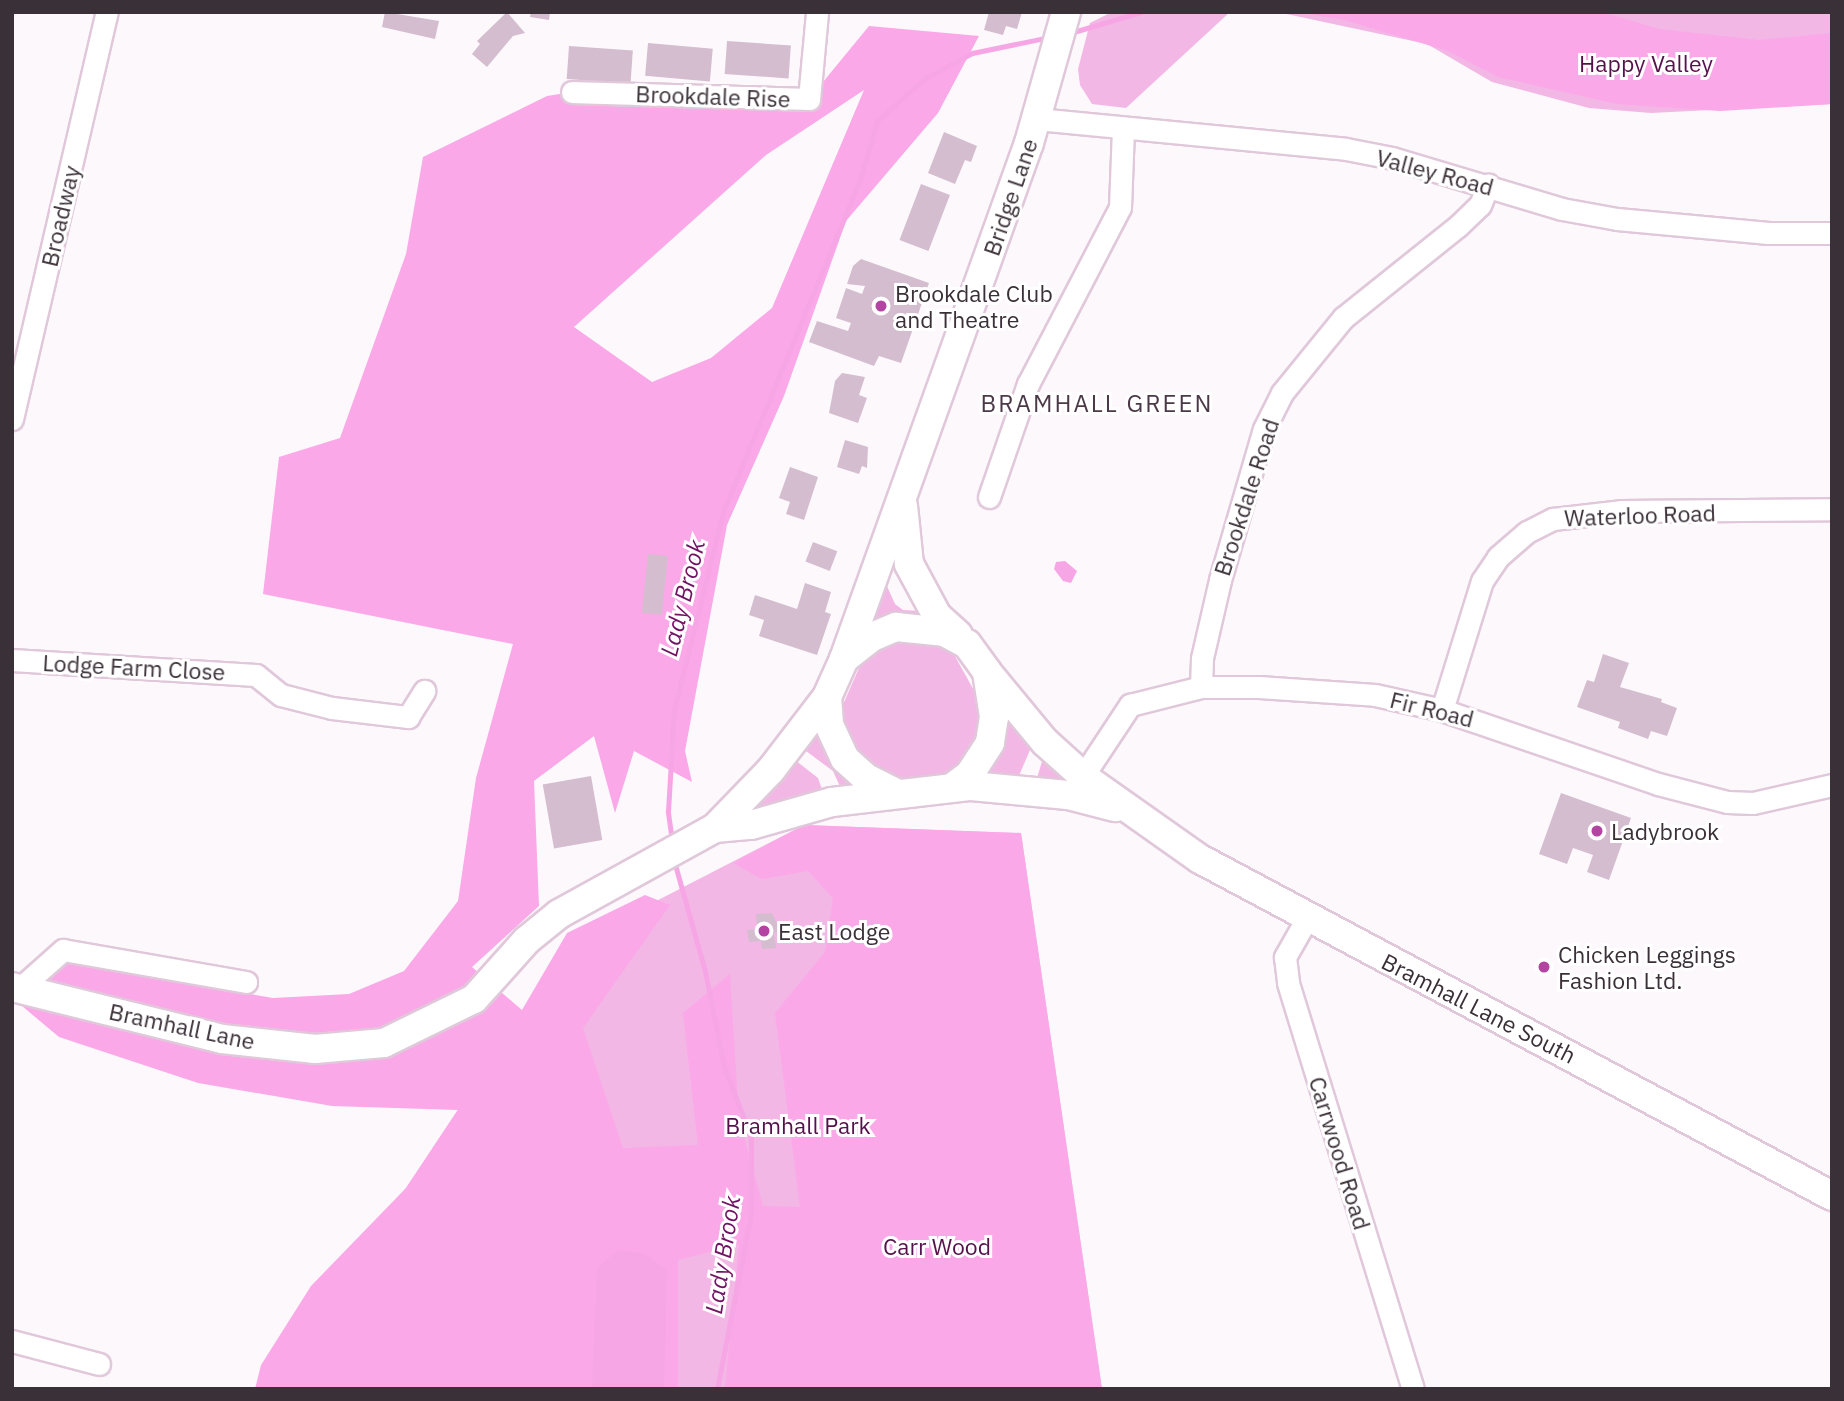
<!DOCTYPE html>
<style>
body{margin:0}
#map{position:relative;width:1844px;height:1401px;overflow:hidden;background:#fdf8fc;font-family:"IBM Plex Sans",sans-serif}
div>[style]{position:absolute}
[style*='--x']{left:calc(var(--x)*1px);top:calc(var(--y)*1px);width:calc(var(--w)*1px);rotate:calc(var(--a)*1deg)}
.green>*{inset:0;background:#f3b7e5}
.forest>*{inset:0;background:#faa8e8}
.water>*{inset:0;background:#f7a6e5}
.stream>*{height:5px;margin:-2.5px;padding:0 2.5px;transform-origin:2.5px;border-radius:2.5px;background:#f7a6e5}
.building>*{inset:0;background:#d4bdcf;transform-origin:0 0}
.roads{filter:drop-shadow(2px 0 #e0c8da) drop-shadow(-2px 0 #e0c8da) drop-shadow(0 2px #e0c8da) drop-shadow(0 -2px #e0c8da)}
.minor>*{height:21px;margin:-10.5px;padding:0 10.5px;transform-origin:10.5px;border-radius:10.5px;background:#fff}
.major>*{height:28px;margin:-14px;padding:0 14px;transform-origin:14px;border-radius:14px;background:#fff}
.dots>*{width:19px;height:19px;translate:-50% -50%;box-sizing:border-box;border:4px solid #fff;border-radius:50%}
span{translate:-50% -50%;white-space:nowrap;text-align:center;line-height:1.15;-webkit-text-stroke:6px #fff;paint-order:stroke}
.park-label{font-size:23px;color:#56104c}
.street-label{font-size:23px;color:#3a3037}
.poi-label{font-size:23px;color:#3a3037}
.left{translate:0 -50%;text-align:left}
.neighbourhood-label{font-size:24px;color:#4b3947;letter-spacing:2px}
.water-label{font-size:24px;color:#711364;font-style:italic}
.frame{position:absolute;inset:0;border:14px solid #3a3037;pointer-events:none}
</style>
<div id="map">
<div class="green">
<div style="clip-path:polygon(1112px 12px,1230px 12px,1126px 108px,1092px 104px,1080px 85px,1078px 69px,1090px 23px)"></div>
<div style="clip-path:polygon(1277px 12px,1832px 12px,1832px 104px,1651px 113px,1589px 108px,1492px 82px,1427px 44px)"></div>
<div style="clip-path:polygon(880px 582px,886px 584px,895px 604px,903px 610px,920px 611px,923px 616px,866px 624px)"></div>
<div style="clip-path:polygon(895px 640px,935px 642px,952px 651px,985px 710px,973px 759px,938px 781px,881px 781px,840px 734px,841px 709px,862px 661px,876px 648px)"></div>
<div style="clip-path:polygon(1005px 711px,1033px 743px,1018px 778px,987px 773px)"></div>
<div style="clip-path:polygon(817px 726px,855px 786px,843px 793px,833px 771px,806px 751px,804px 745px)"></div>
<div style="clip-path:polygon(1044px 755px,1048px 767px,1067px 782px,1037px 778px)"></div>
<div style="clip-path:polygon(795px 760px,818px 778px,823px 792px,755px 817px,748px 803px)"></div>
<div style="clip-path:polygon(804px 825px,1021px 833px,1102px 1389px,284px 1389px,406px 1188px,565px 948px)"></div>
</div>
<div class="forest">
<div style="clip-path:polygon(1297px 12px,1602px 12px,1659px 29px,1759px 40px,1832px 33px,1832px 104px,1720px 111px,1617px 104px,1498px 77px,1448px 51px,1344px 20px)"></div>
<div style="clip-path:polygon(evenodd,869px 26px,979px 36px,938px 113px,846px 221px,784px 396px,727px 525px,685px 751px,692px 782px,634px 751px,615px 813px,594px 736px,534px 781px,539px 906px,472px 967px,522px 1010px,567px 933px,645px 895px,670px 905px,583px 1028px,623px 1148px,698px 1145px,683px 1013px,730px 974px,739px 1119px,763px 1206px,800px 1207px,775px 1013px,825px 952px,833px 898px,808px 871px,762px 879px,733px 863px,804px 825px,1021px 833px,1102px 1389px,725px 1389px,739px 1244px,678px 1260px,678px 1389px,255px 1389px,261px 1365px,311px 1286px,406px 1188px,458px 1110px,332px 1106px,198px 1083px,59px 1037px,22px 1006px,68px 962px,273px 998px,349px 994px,404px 971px,458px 901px,476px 778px,513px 644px,263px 594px,279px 457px,340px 438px,406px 254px,423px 157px,547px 96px,572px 92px,809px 99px,869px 26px,864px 90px,772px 308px,711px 358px,652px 382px,574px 327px,766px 155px,864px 90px)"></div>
</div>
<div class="water">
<div style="clip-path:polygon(1065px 561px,1077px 571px,1071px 583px,1063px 581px,1054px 569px,1056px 562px)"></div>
<div style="clip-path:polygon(618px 1250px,645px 1254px,667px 1270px,664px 1389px,592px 1389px,597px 1268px)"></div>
</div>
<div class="stream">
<div style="--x:1070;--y:33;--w:74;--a:-16.5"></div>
<div style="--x:672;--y:841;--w:30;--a:-98"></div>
<div style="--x:668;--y:811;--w:101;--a:-86.6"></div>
<div style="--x:674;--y:710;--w:204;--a:-76.1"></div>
<div style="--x:723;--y:512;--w:362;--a:-67.6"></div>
<div style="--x:861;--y:177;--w:58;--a:-74.1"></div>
<div style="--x:877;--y:121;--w:63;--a:-41.8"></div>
<div style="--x:924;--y:79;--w:55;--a:-28.4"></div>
<div style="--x:972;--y:53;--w:80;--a:-11.6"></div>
<div style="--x:674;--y:861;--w:114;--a:74.3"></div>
<div style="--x:705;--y:971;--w:98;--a:78.8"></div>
<div style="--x:724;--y:1067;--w:75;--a:68.9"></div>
<div style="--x:751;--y:1137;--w:77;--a:90"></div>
<div style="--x:751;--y:1214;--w:178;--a:101"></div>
</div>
<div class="building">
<div style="clip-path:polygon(385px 12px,439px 21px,435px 39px,382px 27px)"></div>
<div style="clip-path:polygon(507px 12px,525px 33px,513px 36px,487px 67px,472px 54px,480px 44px,477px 41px)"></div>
<div style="clip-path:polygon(531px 12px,550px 12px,549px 20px,530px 17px)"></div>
<div style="clip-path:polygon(989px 12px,1022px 12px,1017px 29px,1006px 26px,1003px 35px,984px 30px)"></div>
<div style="left:727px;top:41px;width:64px;height:33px;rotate:4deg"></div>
<div style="left:648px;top:43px;width:65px;height:33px;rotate:5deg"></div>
<div style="left:569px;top:46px;width:64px;height:33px;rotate:4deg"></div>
<div style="clip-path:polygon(944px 132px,977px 146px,971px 162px,965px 160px,955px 184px,928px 173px)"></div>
<div style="left:921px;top:184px;width:31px;height:60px;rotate:21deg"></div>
<div style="clip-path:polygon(861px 259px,929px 283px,901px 363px,879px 356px,874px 366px,809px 342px,817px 321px,848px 331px,851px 323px,836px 318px,846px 288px,862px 294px,865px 286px,847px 284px,853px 266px)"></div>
<div style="clip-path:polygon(842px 373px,865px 377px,859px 395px,867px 398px,858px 423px,829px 413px,835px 381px)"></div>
<div style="clip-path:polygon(845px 440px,868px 447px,867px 468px,862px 466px,859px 474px,837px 467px)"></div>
<div style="clip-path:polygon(790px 467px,818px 477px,804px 520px,786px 514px,790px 502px,779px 498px)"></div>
<div style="left:813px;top:542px;width:26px;height:21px;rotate:21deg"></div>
<div style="left:648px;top:554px;width:20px;height:59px;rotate:6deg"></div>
<div style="clip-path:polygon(805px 583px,831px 592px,825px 612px,831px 614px,817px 655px,759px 636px,764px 620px,749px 615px,755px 595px,797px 609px)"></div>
<div style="clip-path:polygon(1603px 654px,1629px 663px,1620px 687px,1662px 699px,1661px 702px,1677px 708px,1667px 736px,1651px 731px,1648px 739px,1618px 728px,1620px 722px,1577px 707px,1587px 680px,1594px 682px)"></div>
<div style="left:591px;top:776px;width:65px;height:49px;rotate:80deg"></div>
<div style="clip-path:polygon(1561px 793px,1631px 818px,1609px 880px,1587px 872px,1593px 855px,1573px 848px,1567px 864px,1539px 854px)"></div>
<div style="clip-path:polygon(772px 913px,781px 932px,774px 933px,776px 948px,762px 949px,761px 941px,749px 942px,747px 930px,757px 929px,756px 914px)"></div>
</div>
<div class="roads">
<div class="minor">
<div style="--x:572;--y:92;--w:237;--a:1.7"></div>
<div style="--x:809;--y:99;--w:87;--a:-84.7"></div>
<div style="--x:1037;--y:119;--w:310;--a:5.5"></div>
<div style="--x:1346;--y:149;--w:47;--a:11.1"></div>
<div style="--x:1392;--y:158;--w:177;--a:16.7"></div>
<div style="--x:1562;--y:209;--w:56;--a:10.3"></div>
<div style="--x:1617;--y:219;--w:152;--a:5.3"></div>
<div style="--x:1768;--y:233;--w:64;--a:0"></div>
<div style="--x:12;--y:419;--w:418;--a:-76.9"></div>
<div style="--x:989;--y:497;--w:120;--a:-71"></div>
<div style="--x:1028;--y:384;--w:199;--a:-62.5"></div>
<div style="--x:1120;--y:207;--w:79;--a:-87.8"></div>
<div style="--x:12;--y:660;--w:244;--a:3.5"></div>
<div style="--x:256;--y:675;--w:32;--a:39"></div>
<div style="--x:281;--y:695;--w:53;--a:14.3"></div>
<div style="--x:332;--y:708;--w:77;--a:6.8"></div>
<div style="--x:408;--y:717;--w:31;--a:-58"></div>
<div style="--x:1201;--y:687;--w:29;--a:-88"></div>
<div style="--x:1202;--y:658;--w:80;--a:-77"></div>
<div style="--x:1220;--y:580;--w:157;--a:-73.8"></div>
<div style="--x:1264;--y:429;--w:40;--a:-63.4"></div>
<div style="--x:1282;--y:393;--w:97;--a:-50.9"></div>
<div style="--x:1343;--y:318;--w:147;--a:-38.7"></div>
<div style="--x:1458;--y:226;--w:30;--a:-44"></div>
<div style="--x:1480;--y:205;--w:22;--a:-68"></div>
<div style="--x:1442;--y:710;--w:135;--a:-72.8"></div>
<div style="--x:1482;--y:581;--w:29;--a:-56"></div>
<div style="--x:1498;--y:557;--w:38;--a:-41"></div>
<div style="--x:1527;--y:532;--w:29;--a:-27"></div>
<div style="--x:1553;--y:519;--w:68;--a:-6.7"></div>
<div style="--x:1621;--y:511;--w:211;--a:-0.5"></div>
<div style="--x:1075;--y:788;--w:100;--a:-56.5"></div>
<div style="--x:1130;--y:705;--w:73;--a:-14.2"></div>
<div style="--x:1201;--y:687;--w:58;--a:0"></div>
<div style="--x:1259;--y:687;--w:116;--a:3.9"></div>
<div style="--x:1375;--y:695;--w:69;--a:12.6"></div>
<div style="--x:1442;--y:710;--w:228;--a:18.9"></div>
<div style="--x:1658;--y:784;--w:71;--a:14.6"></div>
<div style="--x:1727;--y:802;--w:26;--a:2"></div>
<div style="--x:1753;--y:803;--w:81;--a:-12.8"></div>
<div style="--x:1306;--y:920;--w:43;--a:119.6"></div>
<div style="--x:1285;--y:957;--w:26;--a:83"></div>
<div style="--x:1288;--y:983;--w:425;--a:72.9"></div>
<div style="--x:19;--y:989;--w:59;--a:-41.6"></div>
<div style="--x:63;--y:950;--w:186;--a:9.9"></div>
<div style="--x:12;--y:1341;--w:90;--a:14.8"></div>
</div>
<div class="major">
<div style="--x:903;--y:506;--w:58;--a:84.1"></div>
<div style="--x:909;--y:564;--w:59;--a:61.7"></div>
<div style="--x:937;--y:616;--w:28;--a:42"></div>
<div style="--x:844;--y:659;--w:548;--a:-70.28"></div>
<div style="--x:1029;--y:143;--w:136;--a:-74.2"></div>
<div style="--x:987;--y:672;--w:91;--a:50.4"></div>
<div style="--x:1045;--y:742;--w:54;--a:42"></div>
<div style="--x:1085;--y:778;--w:141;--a:35.2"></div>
<div style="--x:1200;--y:859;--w:716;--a:28.07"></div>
<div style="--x:896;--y:793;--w:35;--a:-153"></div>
<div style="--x:865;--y:777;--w:27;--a:-138"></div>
<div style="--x:845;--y:759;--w:38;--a:-115"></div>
<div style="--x:829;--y:724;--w:27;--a:-94"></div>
<div style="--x:827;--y:697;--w:42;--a:-65.9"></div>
<div style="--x:844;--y:659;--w:36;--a:-38"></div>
<div style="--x:872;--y:637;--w:26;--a:-23"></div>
<div style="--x:896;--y:627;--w:48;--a:5.9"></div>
<div style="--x:944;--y:632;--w:26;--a:28"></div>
<div style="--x:967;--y:644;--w:34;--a:54"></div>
<div style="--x:987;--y:672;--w:46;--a:81.2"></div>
<div style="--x:994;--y:717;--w:26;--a:99"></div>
<div style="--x:990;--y:743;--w:38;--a:123"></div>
<div style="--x:969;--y:775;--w:20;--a:143"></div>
<div style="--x:715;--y:828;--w:36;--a:-5"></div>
<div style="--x:751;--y:825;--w:84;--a:-15.9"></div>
<div style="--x:832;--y:802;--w:140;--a:-6.6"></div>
<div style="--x:971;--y:786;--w:97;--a:5.3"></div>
<div style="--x:1068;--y:795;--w:49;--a:14.3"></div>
<div style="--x:12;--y:987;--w:216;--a:13.9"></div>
<div style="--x:222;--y:1039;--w:94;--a:6.1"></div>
<div style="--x:315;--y:1049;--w:69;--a:-5"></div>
<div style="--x:384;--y:1043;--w:100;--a:-26.1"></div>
<div style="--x:474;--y:999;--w:79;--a:-48.1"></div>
<div style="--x:527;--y:940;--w:41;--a:-39.1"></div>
<div style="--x:559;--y:914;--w:178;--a:-28.9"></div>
<div style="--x:715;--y:828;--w:81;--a:-46"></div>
<div style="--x:771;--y:770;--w:92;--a:-52.5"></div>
</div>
</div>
<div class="dots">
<div style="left:881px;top:306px;background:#b444a1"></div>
<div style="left:1597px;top:831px;background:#b444a1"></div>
<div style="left:764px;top:931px;background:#b444a1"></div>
<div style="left:1544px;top:967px;background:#b444a1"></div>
</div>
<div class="park-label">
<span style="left:1646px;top:63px">Happy Valley</span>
<span style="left:798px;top:1125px">Bramhall Park</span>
<span style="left:937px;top:1246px">Carr Wood</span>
</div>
<div class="street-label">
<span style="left:713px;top:96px;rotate:2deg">Brookdale Rise</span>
<span style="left:1435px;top:172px;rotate:15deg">Valley Road</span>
<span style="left:1010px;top:197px;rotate:-71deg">Bridge Lane</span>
<span style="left:60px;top:216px;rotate:-77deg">Broadway</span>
<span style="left:1246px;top:497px;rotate:-72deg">Brookdale Road</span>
<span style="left:1640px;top:515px;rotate:-2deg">Waterloo Road</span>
<span style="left:134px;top:667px;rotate:3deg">Lodge Farm Close</span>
<span style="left:1432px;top:709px;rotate:14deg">Fir Road</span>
<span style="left:1479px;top:1008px;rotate:27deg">Bramhall Lane South</span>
<span style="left:182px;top:1026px;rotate:12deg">Bramhall Lane</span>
<span style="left:1340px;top:1153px;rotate:73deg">Carrwood Road</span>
</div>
<div class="poi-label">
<span class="left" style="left:895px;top:306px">Brookdale Club<br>and Theatre</span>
<span class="left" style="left:1611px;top:831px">Ladybrook</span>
<span class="left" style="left:778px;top:931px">East Lodge</span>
<span class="left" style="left:1558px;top:967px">Chicken Leggings<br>Fashion Ltd.</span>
</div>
<div class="neighbourhood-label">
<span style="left:1097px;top:404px">BRAMHALL GREEN</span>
</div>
<div class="water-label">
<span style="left:683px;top:598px;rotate:-76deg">Lady Brook</span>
<span style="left:723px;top:1255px;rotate:-81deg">Lady Brook</span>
</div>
<div class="frame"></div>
</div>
